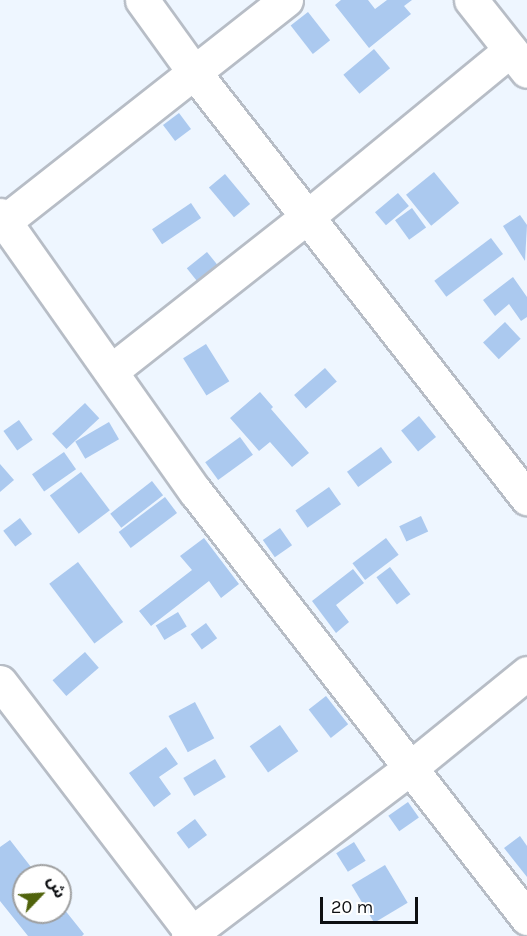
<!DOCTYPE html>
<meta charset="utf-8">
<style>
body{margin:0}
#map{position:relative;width:527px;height:936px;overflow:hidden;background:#eef6ff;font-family:Karla,"Noto Sans Arabic",sans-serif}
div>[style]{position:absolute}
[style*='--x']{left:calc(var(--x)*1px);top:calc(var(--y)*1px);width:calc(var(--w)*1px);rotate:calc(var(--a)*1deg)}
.building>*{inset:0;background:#abc9ef;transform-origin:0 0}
.roads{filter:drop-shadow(2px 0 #b7bdc6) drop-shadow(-2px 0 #b7bdc6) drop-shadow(0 2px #b7bdc6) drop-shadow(0 -2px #b7bdc6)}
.minor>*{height:33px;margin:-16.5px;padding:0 16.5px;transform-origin:16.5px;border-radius:16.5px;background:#fff}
span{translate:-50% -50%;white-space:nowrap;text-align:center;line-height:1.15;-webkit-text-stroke:5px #fff;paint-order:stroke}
.north{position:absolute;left:12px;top:864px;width:60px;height:60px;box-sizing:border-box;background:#fff;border:2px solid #9e9fa0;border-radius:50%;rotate:65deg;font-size:16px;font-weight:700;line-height:24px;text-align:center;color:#0d0f12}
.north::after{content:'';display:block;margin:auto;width:21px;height:27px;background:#50630c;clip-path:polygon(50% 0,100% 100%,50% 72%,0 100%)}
.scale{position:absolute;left:320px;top:897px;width:98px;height:27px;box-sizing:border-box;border:3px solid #0d0f12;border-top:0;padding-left:8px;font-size:18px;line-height:21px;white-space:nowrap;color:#0d0f12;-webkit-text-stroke:4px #fff;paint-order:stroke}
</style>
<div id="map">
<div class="building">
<div style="clip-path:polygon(341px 0,368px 0,375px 9px,387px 0,412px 0,404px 6px,411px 14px,369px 48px,335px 5px)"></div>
<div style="left:308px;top:12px;width:36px;height:22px;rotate:52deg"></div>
<div style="left:374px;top:49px;width:25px;height:40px;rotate:50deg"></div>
<div style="left:179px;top:113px;width:20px;height:20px;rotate:53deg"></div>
<div style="left:434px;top:172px;width:40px;height:36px;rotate:51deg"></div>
<div style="left:225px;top:174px;width:39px;height:21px;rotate:50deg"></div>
<div style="left:398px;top:193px;width:17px;height:30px;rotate:50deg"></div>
<div style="left:191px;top:203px;width:18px;height:47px;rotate:56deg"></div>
<div style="left:412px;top:208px;width:24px;height:21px;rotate:54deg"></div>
<div style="clip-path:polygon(520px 215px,527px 225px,525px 261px,503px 226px)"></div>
<div style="left:491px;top:238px;width:20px;height:71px;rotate:53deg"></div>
<div style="left:207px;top:252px;width:19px;height:26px;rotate:51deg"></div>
<div style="clip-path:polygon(513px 277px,527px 297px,527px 317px,521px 321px,509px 304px,495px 316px,483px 300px)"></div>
<div style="left:505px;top:322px;width:23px;height:30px;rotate:47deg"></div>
<div style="left:206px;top:344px;width:44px;height:27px;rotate:58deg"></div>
<div style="left:325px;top:368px;width:18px;height:41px;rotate:49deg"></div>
<div style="clip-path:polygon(260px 392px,273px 407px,271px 409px,309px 453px,292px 467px,270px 442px,259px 451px,230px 418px)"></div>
<div style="left:85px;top:403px;width:21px;height:45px;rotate:47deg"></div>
<div style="left:419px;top:416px;width:27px;height:23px;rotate:51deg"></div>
<div style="left:19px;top:420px;width:24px;height:19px;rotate:55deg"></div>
<div style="left:109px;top:422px;width:20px;height:39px;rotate:60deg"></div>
<div style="left:240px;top:437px;width:22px;height:43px;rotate:54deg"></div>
<div style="left:381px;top:447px;width:19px;height:42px;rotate:54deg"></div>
<div style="left:64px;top:452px;width:21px;height:39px;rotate:55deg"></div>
<div style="clip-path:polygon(0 464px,14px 480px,0 492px)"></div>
<div style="left:81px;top:472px;width:48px;height:39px;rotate:53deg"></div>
<div style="left:152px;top:481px;width:18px;height:53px;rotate:52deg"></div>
<div style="left:329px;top:487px;width:21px;height:41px;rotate:55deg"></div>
<div style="left:165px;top:497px;width:20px;height:58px;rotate:53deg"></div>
<div style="left:421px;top:516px;width:17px;height:24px;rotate:65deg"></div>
<div style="left:20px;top:518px;width:20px;height:21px;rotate:53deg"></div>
<div style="left:280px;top:528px;width:21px;height:21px;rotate:55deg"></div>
<div style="clip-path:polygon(204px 538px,239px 584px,221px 598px,209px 581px,151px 626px,139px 611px,192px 570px,180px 556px)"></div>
<div style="left:386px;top:538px;width:21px;height:42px;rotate:53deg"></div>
<div style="left:78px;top:562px;width:75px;height:36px;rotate:53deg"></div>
<div style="left:390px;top:567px;width:34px;height:17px;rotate:53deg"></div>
<div style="clip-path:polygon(353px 569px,364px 583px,336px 605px,349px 622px,336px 633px,312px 601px)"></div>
<div style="left:178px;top:612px;width:17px;height:26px;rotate:59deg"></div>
<div style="left:206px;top:623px;width:19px;height:19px;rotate:54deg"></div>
<div style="left:85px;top:652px;width:21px;height:43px;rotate:49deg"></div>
<div style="left:326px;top:696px;width:36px;height:22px;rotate:52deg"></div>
<div style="left:195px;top:702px;width:41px;height:30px;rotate:62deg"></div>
<div style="left:280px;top:725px;width:32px;height:37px;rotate:55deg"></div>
<div style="clip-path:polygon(166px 747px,178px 764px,159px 777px,171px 794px,154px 807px,129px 773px)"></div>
<div style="left:215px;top:759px;width:21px;height:37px;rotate:59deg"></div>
<div style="left:408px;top:802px;width:19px;height:24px;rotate:55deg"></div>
<div style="left:195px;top:819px;width:20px;height:23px;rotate:53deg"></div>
<div style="clip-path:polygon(520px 836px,527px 846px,527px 877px,504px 848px)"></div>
<div style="clip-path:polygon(10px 840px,38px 876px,24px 876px,24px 912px,60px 912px,60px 904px,84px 934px,82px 936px,28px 936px,0 901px,0 847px)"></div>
<div style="left:354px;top:842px;width:22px;height:21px;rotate:58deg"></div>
<div style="left:385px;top:865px;width:44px;height:39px;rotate:59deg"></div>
</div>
<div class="roads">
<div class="minor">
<div style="--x:142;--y:0;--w:89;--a:54.2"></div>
<div style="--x:194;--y:72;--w:541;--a:51.99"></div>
<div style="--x:471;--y:0;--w:90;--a:51.7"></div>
<div style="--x:0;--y:215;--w:338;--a:54.8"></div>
<div style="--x:195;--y:491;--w:541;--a:52.13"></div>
<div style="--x:0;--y:225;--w:364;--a:-38.2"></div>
<div style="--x:111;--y:371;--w:249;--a:-38.2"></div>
<div style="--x:307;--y:217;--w:263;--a:-39.4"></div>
<div style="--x:0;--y:682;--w:320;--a:52.6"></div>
<div style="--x:188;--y:936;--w:277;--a:-37.1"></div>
<div style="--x:409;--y:769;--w:152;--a:-39.1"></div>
</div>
</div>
<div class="north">ش</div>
<div class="scale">20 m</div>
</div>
